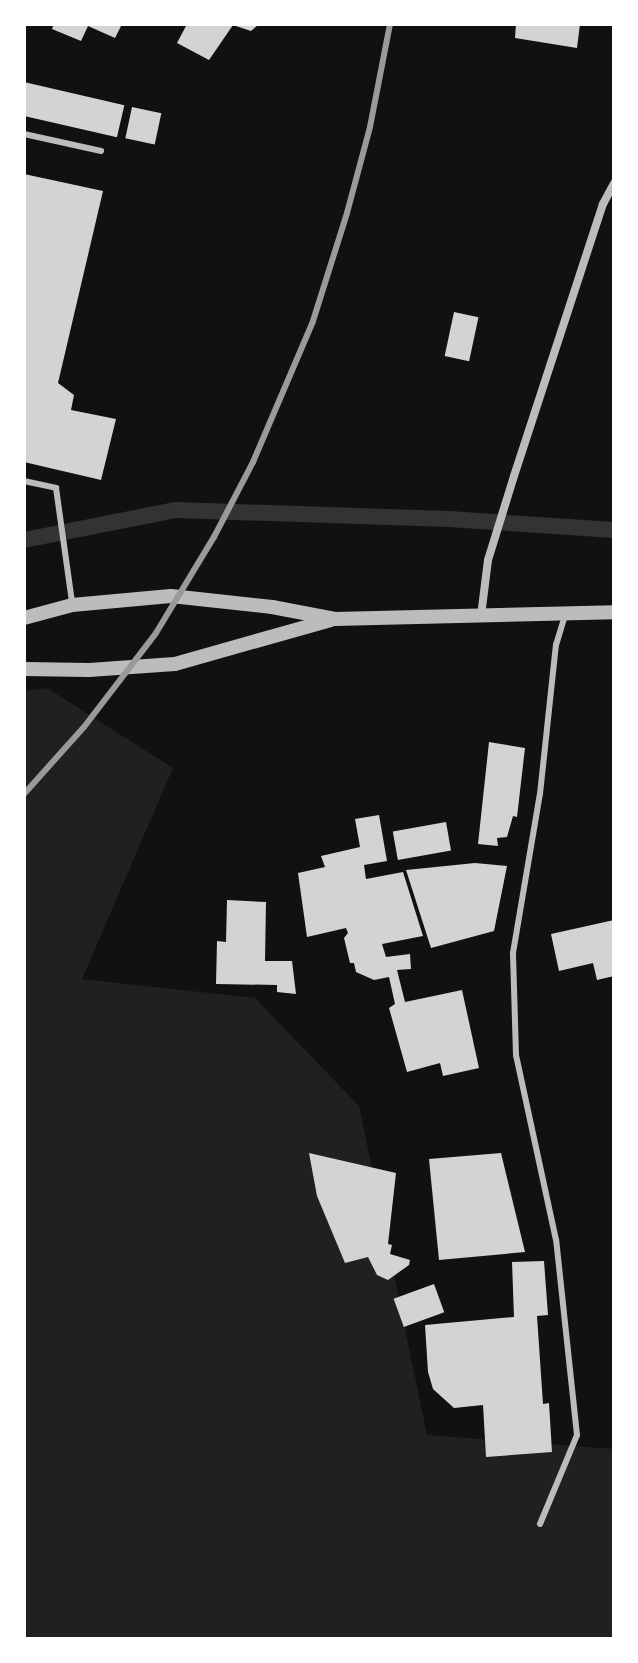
<!DOCTYPE html>
<style>
body{margin:0}
#map{position:relative;width:638px;height:1663px;overflow:hidden;background:#111;font-family:"Fira Sans Condensed",sans-serif}
div>[style]{position:absolute}
[style*='--x']{left:calc(var(--x)*1px);top:calc(var(--y)*1px);width:calc(var(--w)*1px);rotate:calc(var(--a)*1deg)}
.green>*{inset:0;background:#202020}
.stream>*{height:16px;margin:-8px;padding:0 8px;transform-origin:8px;border-radius:8px;background:#333}
.building>*{inset:0;background:#d3d3d3;transform-origin:0 0}
.service>*{height:6px;margin:-3px;padding:0 3px;transform-origin:3px;border-radius:3px;background:#bcbcbc}
.minor>*{height:8px;margin:-4px;padding:0 4px;transform-origin:4px;border-radius:4px;background:#bcbcbc}
.tertiary>*{height:14px;margin:-7px;padding:0 7px;transform-origin:7px;border-radius:7px;background:#bcbcbc}
.rail>*{height:6px;margin:-3px;padding:0 3px;transform-origin:3px;border-radius:3px;background:#9a9a9a}
span{translate:-50% -50%;white-space:nowrap;text-align:center;line-height:1.15;-webkit-text-stroke:8px #fff;paint-order:stroke}
.frame{position:absolute;inset:0;border:26px solid #fff;pointer-events:none}
</style>
<div id="map">
<div class="green">
<div style="clip-path:polygon(47px 688px,173px 768px,82px 979px,255px 998px,359px 1106px,427px 1435px,614px 1449px,614px 1639px,24px 1639px,24px 691px)"></div>
</div>
<div class="stream">
<div style="--x:24;--y:540;--w:155;--a:-11.2"></div>
<div style="--x:176;--y:510;--w:273;--a:1.9"></div>
<div style="--x:449;--y:519;--w:165;--a:3.8"></div>
</div>
<div class="building">
<div style="clip-path:polygon(54px 24px,122px 24px,115px 38px,88px 26px,81px 41px,52px 29px)"></div>
<div style="clip-path:polygon(187px 24px,259px 24px,251px 31px,233px 25px,209px 60px,177px 43px)"></div>
<div style="clip-path:polygon(516px 24px,580px 24px,577px 48px,515px 38px)"></div>
<div style="left:24px;top:82px;width:103px;height:33px;rotate:13deg"></div>
<div style="left:132px;top:107px;width:30px;height:32px;rotate:12deg"></div>
<div style="clip-path:polygon(24px 174px,103px 191px,58px 383px,74px 395px,71px 410px,116px 419px,101px 480px,24px 462px)"></div>
<div style="left:454px;top:312px;width:25px;height:45px;rotate:12deg"></div>
<div style="clip-path:polygon(489px 742px,525px 748px,517px 817px,513px 816px,507px 837px,497px 838px,498px 846px,478px 844px)"></div>
<div style="clip-path:polygon(379px 815px,387px 861px,364px 865px,366px 879px,403px 872px,423px 936px,382px 944px,386px 957px,410px 954px,411px 969px,397px 970px,405px 1002px,462px 990px,479px 1068px,443px 1076px,440px 1063px,407px 1072px,389px 1008px,395px 1004px,389px 977px,374px 980px,356px 972px,354px 963px,350px 963px,344px 938px,348px 933px,346px 928px,307px 937px,298px 873px,325px 867px,321px 856px,360px 847px,355px 819px)"></div>
<div style="left:446px;top:822px;width:29px;height:54px;rotate:80deg"></div>
<div style="clip-path:polygon(475px 863px,507px 866px,494px 931px,431px 948px,406px 870px)"></div>
<div style="clip-path:polygon(227px 900px,266px 902px,265px 961px,292px 961px,296px 994px,277px 992px,277px 985px,216px 984px,217px 941px,226px 942px)"></div>
<div style="clip-path:polygon(614px 920px,614px 976px,597px 980px,593px 963px,559px 971px,551px 934px)"></div>
<div style="clip-path:polygon(309px 1153px,396px 1173px,388px 1244px,392px 1245px,390px 1254px,410px 1260px,409px 1265px,388px 1280px,377px 1275px,368px 1257px,345px 1263px,317px 1196px)"></div>
<div style="clip-path:polygon(501px 1153px,525px 1252px,439px 1260px,429px 1159px)"></div>
<div style="clip-path:polygon(544px 1261px,548px 1315px,537px 1316px,543px 1404px,549px 1403px,552px 1452px,486px 1457px,483px 1405px,454px 1408px,433px 1389px,428px 1372px,425px 1325px,514px 1317px,512px 1262px)"></div>
<div style="left:434px;top:1284px;width:30px;height:43px;rotate:70deg"></div>
</div>
<div class="service">
<div style="--x:24;--y:134;--w:79;--a:12.4"></div>
<div style="--x:24;--y:481;--w:33;--a:12"></div>
<div style="--x:56;--y:488;--w:115;--a:82"></div>
<div style="--x:540;--y:1524;--w:96;--a:-67.4"></div>
<div style="--x:577;--y:1435;--w:196;--a:-96.1"></div>
<div style="--x:556;--y:1240;--w:189;--a:-102.2"></div>
<div style="--x:516;--y:1055;--w:102;--a:-91.7"></div>
<div style="--x:513;--y:953;--w:161;--a:-80.4"></div>
<div style="--x:540;--y:794;--w:150;--a:-83.9"></div>
<div style="--x:556;--y:645;--w:34;--a:-73"></div>
</div>
<div class="minor">
<div style="--x:481;--y:616;--w:56;--a:-82.9"></div>
<div style="--x:488;--y:560;--w:88;--a:-72.8"></div>
<div style="--x:514;--y:476;--w:286;--a:-71.9"></div>
<div style="--x:603;--y:204;--w:24;--a:-62"></div>
</div>
<div class="tertiary">
<div style="--x:24;--y:618;--w:50;--a:-15.2"></div>
<div style="--x:72;--y:605;--w:99;--a:-5.2"></div>
<div style="--x:171;--y:596;--w:102;--a:6.2"></div>
<div style="--x:272;--y:607;--w:64;--a:10.8"></div>
<div style="--x:335;--y:619;--w:279;--a:-1.4"></div>
<div style="--x:24;--y:669;--w:65;--a:0.9"></div>
<div style="--x:89;--y:670;--w:86;--a:-4"></div>
<div style="--x:175;--y:664;--w:162;--a:-15.8"></div>
</div>
<div class="rail">
<div style="--x:24;--y:794;--w:90;--a:-48.2"></div>
<div style="--x:84;--y:727;--w:118;--a:-52.5"></div>
<div style="--x:156;--y:633;--w:112;--a:-58.9"></div>
<div style="--x:214;--y:537;--w:85;--a:-62.5"></div>
<div style="--x:253;--y:462;--w:153;--a:-66.9"></div>
<div style="--x:313;--y:321;--w:113;--a:-72.5"></div>
<div style="--x:347;--y:213;--w:89;--a:-75"></div>
<div style="--x:370;--y:127;--w:105;--a:-79"></div>
</div>
<div class="frame"></div>
</div>
